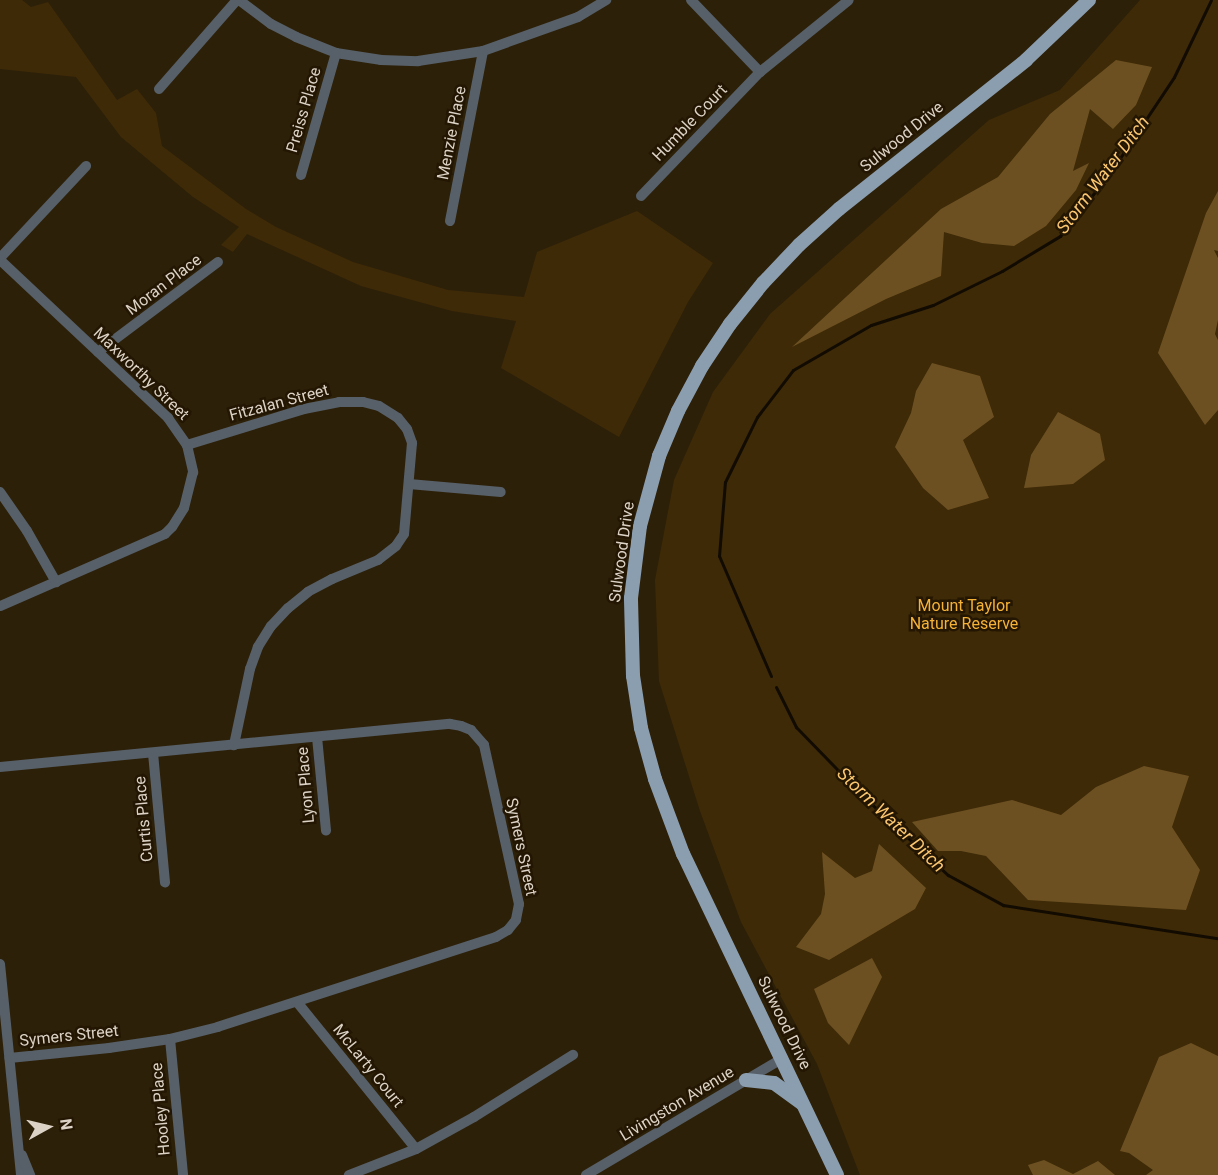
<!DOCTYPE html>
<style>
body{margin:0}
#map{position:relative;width:1218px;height:1175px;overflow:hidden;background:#2d2009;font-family:Roboto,sans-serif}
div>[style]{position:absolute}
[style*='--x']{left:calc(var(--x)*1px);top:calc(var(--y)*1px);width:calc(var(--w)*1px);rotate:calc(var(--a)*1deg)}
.green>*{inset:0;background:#3e2a07}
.forest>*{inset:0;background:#6c5022}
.stream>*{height:3px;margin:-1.5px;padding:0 1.5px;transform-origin:1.5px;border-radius:1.5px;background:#120b02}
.minor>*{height:10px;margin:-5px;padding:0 5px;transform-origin:5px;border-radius:5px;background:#576069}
.major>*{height:14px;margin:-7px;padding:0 7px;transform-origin:7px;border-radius:7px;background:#8b9eb0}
span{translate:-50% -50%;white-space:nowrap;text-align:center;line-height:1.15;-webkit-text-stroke:5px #231602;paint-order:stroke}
.street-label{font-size:16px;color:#dcd3c6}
.park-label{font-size:16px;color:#f5b237}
.water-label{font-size:18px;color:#fbc66f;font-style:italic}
.north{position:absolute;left:18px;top:1097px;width:60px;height:60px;-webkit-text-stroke:4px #231602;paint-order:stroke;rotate:82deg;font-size:16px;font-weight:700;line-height:24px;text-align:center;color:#dcd3c6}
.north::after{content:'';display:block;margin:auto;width:21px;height:27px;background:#dcd3c6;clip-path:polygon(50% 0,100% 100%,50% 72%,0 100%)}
</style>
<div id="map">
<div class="green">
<div style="clip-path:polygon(0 0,22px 0,31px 7px,48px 2px,117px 100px,137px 89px,156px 113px,162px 146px,246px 209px,276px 227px,353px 262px,448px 290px,524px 297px,537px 252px,637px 211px,713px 263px,688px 302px,619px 437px,501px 368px,516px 321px,452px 311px,361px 286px,247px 234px,233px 252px,221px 245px,239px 227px,193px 197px,121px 137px,76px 77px,0 69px)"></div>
<div style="clip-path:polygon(1140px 0,1218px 0,1218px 1175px,860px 1175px,817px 1064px,741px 922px,700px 811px,659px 681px,655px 580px,674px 480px,713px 392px,770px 314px,989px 120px,1060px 90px)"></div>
</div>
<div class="forest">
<div style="clip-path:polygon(1116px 60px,1152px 67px,1136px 105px,1113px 129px,1090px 109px,1073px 171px,1089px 163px,1076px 190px,1046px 226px,1014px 246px,982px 243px,944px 232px,941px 276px,886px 299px,792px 347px,941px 209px,998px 177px,1050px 114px)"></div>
<div style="clip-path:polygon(1218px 191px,1218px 251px,1214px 250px,1218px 258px,1218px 320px,1215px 334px,1218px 340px,1218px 410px,1205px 425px,1158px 353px,1206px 213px)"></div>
<div style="clip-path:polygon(932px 363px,980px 376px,994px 417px,963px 440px,989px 498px,948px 510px,923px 488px,895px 447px,911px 413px,916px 391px)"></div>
<div style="clip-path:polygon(1058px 412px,1100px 434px,1105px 460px,1073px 484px,1024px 488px,1031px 455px)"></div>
<div style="clip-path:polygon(1144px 766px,1189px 776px,1172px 827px,1200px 870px,1186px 910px,1028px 900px,986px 856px,961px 851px,938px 851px,912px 822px,1012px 800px,1061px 815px,1096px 787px)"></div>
<div style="clip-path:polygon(879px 844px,926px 888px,915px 909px,829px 960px,796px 947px,821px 914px,825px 894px,822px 852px,855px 878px,872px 871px)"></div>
<div style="clip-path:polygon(872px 958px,882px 977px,849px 1045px,828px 1023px,814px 989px)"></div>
<div style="clip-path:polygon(1191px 1043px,1218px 1056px,1218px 1175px,1146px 1175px,1153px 1170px,1129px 1153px,1120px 1151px,1159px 1057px)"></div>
<div style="clip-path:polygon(1044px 1160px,1073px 1174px,1098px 1161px,1115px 1175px,1033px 1175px,1028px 1165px)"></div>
</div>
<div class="stream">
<div style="--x:771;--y:676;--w:131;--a:-113.4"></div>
<div style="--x:719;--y:556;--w:74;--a:-85.4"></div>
<div style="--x:725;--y:482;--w:72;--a:-63.8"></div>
<div style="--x:757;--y:417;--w:59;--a:-52.5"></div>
<div style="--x:793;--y:370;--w:90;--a:-30"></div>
<div style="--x:871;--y:325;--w:65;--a:-17.9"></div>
<div style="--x:933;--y:305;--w:77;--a:-26.2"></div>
<div style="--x:1002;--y:271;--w:68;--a:-31.1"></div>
<div style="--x:1060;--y:236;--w:80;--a:-51.6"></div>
<div style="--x:1110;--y:173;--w:115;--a:-56.3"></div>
<div style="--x:1174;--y:77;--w:85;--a:-64.3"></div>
<div style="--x:776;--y:687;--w:45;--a:63.4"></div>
<div style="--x:796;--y:727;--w:98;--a:45.8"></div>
<div style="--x:864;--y:797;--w:115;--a:42.9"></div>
<div style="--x:948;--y:875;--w:63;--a:28.6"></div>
<div style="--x:1003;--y:905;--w:217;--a:8.8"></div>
</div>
<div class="minor">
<div style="--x:239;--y:0;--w:40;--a:37"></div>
<div style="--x:271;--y:24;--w:28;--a:27"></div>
<div style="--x:296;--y:37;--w:43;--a:21.8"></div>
<div style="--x:336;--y:53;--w:46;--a:8.8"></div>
<div style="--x:381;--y:60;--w:37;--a:2"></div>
<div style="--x:418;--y:61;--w:66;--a:-8.7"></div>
<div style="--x:483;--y:51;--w:101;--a:-19.7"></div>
<div style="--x:578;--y:17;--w:33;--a:-31"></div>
<div style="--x:691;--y:0;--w:100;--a:46.2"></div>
<div style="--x:760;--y:72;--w:114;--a:-39"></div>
<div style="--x:159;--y:89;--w:118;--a:-48.8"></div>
<div style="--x:301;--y:175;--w:127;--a:-74"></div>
<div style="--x:641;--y:196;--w:172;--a:-46.2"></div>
<div style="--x:450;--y:221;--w:173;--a:-79"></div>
<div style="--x:0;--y:258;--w:126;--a:-46.9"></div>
<div style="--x:0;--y:260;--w:231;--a:43.2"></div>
<div style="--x:168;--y:418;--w:33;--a:55"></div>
<div style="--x:187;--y:445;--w:28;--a:77"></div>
<div style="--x:193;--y:472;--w:37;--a:104"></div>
<div style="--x:184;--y:508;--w:22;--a:122"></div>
<div style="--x:172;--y:527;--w:10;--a:135"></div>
<div style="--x:165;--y:534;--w:180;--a:156.4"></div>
<div style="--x:98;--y:352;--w:150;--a:-36.9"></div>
<div style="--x:187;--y:445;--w:122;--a:-17.1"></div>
<div style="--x:304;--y:409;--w:36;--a:-11"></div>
<div style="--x:339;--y:402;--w:24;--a:0"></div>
<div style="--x:363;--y:402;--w:16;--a:14"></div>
<div style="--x:379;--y:406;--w:22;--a:32"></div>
<div style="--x:398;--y:418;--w:14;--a:51"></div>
<div style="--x:407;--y:429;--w:15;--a:70"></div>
<div style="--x:412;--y:443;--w:91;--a:95"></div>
<div style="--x:404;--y:534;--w:14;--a:124"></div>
<div style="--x:396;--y:546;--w:23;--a:142"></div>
<div style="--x:378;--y:560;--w:50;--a:157.6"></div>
<div style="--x:332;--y:579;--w:27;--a:152"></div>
<div style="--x:308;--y:592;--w:26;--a:141"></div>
<div style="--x:288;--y:608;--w:25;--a:133"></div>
<div style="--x:271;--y:626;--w:25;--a:122"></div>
<div style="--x:258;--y:647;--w:23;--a:110"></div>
<div style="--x:250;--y:669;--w:78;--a:101.9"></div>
<div style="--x:409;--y:484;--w:92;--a:5"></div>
<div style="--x:0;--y:492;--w:47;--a:55.3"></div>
<div style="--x:27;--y:531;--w:59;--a:60.4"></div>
<div style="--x:317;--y:737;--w:94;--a:84.5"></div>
<div style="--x:153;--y:753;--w:130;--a:84.7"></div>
<div style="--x:0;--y:767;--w:452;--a:-5.5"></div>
<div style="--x:450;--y:724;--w:11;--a:10"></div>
<div style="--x:461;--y:726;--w:11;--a:22"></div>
<div style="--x:471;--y:730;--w:20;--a:49"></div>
<div style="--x:484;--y:745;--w:163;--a:77.6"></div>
<div style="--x:519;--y:904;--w:16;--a:101"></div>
<div style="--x:516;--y:920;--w:13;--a:129"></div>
<div style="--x:508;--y:930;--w:14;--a:150"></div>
<div style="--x:496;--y:937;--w:292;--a:162.1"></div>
<div style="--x:218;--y:1027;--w:49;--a:166"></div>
<div style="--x:170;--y:1039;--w:62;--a:171.6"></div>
<div style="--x:109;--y:1048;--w:100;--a:174.3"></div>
<div style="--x:0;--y:964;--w:212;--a:84.3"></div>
<div style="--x:297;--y:1002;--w:189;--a:51"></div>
<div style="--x:416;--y:1149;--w:72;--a:158.8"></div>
<div style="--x:170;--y:1039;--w:137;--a:84.5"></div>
<div style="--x:416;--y:1149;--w:66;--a:-28.9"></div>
<div style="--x:474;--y:1117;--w:117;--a:-32.1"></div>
<div style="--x:22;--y:1155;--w:22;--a:68"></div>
<div style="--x:586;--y:1175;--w:229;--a:-30.7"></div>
</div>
<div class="major">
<div style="--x:746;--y:1080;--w:28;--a:6"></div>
<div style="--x:774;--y:1083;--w:34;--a:36"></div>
<div style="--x:837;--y:1175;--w:356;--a:-115.6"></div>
<div style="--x:683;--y:854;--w:80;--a:-110.5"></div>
<div style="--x:655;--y:779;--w:53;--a:-105.4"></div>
<div style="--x:641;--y:728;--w:53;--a:-98.7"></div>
<div style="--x:633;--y:676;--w:78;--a:-91.5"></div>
<div style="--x:631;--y:598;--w:73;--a:-82.9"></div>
<div style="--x:640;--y:526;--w:73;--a:-74.8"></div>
<div style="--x:659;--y:456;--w:49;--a:-67.1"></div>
<div style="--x:678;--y:411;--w:51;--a:-61.9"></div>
<div style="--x:702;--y:366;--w:50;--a:-56.3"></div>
<div style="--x:730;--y:324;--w:53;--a:-51.2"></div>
<div style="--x:763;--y:283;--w:52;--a:-46.5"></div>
<div style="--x:799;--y:245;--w:54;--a:-42"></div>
<div style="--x:839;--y:209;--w:239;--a:-38.5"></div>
<div style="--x:1026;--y:60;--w:87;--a:-43.6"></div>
</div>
<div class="street-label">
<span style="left:304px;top:110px;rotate:-74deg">Preiss Place</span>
<span style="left:690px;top:123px;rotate:-46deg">Humble Court</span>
<span style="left:452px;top:133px;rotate:-79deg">Menzie Place</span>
<span style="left:902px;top:137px;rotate:-39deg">Sulwood Drive</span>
<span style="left:164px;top:285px;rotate:-37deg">Moran Place</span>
<span style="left:141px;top:374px;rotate:44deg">Maxworthy Street</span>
<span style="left:279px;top:403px;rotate:-15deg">Fitzalan Street</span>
<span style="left:622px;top:552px;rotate:-82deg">Sulwood Drive</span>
<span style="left:306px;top:785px;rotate:-95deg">Lyon Place</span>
<span style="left:144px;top:819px;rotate:-95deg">Curtis Place</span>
<span style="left:521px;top:847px;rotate:78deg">Symers Street</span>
<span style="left:784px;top:1023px;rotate:64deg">Sulwood Drive</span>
<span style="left:69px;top:1036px;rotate:-6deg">Symers Street</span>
<span style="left:368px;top:1066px;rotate:51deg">McLarty Court</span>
<span style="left:677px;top:1104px;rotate:-31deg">Livingston Avenue</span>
<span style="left:161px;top:1109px;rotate:-95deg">Hooley Place</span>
</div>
<div class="park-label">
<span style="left:964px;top:615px">Mount Taylor<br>Nature Reserve</span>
</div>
<div class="water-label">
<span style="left:1103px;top:175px;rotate:-53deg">Storm Water Ditch</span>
<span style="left:891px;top:820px;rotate:44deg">Storm Water Ditch</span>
</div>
<div class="north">N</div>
</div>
